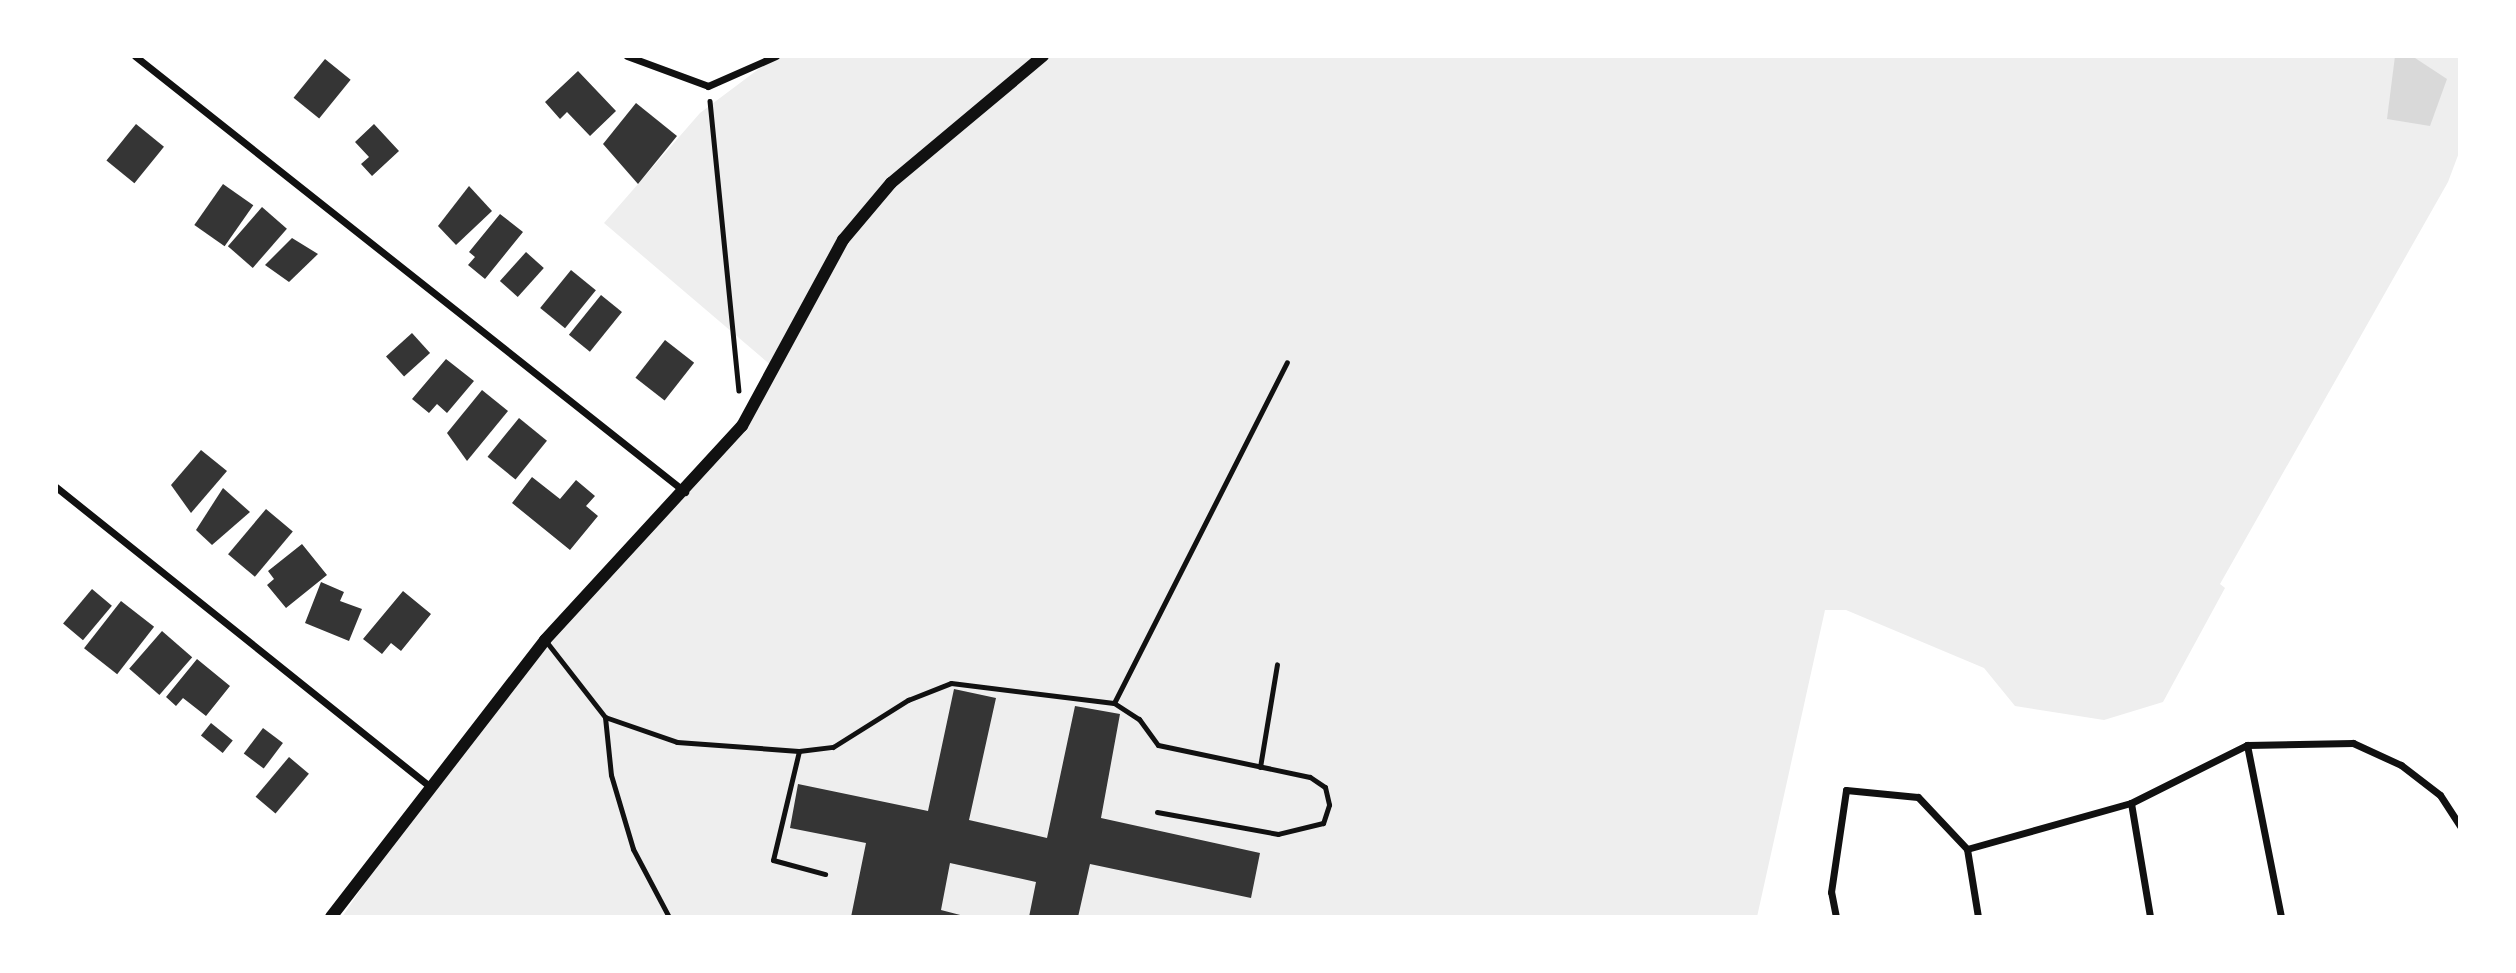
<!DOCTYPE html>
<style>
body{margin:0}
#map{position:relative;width:2516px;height:973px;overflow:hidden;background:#fff;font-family:"Roboto Serif",serif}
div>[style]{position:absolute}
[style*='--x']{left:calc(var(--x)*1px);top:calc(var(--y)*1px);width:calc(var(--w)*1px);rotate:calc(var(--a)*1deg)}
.green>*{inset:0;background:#eee}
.water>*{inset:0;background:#d9d9d9}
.building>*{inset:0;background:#353535;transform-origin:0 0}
.path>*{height:4.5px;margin:-2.25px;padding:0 2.25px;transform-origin:2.25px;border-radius:2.25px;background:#111}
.service>*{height:5px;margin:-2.5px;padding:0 2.5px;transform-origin:2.5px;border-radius:2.5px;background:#111}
.minor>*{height:7px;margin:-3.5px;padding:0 3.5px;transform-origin:3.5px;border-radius:3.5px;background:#111}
.tertiary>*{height:12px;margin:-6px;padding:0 6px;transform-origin:6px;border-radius:6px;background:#111}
span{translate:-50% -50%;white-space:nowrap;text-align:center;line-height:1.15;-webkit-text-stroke:6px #fff;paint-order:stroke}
.frame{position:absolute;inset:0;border:58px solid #fff;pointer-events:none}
</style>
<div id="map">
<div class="green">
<div style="clip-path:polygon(776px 56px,2460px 56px,2460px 150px,2448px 182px,2220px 584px,2225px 588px,2163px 702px,2104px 720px,2015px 706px,1984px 668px,1846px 610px,1825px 610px,1757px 917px,342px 917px,430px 787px,545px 640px,741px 426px,773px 367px,604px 223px,700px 113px)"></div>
</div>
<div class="water">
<div style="clip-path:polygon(2395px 56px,2412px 56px,2447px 79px,2430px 126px,2387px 119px)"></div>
</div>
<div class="building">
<div style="left:325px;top:59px;width:33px;height:50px;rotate:39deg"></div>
<div style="clip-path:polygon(578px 71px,616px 111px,590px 136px,567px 112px,560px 119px,545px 102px)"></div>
<div style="clip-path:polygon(636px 103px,677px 136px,638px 184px,603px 144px)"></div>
<div style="left:136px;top:124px;width:36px;height:47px;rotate:39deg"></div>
<div style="clip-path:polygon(374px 124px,399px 151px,372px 176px,361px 164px,369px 157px,355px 142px)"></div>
<div style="left:223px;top:184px;width:37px;height:50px;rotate:35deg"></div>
<div style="clip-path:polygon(469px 186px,492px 211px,456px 245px,438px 226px)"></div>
<div style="left:262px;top:207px;width:33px;height:52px;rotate:41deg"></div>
<div style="clip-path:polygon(500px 214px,523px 232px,485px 279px,468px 265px,475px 257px,469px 252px)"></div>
<div style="clip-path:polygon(292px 238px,318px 254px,289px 282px,265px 265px)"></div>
<div style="left:526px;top:252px;width:24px;height:39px;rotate:42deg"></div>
<div style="left:571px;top:270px;width:32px;height:49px;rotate:39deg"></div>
<div style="left:601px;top:295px;width:27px;height:51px;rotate:39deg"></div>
<div style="left:412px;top:333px;width:27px;height:35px;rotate:48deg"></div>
<div style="left:665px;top:340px;width:37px;height:48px;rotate:38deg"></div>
<div style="clip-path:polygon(446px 359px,474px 381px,447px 413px,437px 404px,429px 413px,412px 399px)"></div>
<div style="clip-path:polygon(482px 390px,508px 411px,467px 461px,447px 433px)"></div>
<div style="left:519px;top:418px;width:36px;height:50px;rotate:39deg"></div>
<div style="clip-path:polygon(201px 450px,227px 471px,191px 513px,171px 485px)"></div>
<div style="clip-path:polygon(532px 477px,560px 499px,576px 480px,595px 496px,586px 506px,598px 516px,570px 550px,512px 503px)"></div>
<div style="clip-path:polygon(223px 488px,250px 512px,212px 545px,196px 530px)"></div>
<div style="left:266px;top:509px;width:35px;height:59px;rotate:40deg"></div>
<div style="clip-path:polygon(302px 544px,327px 575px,286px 608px,267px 585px,274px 579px,268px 571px)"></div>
<div style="clip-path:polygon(321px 582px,344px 592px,340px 601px,362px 609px,349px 641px,305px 623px)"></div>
<div style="left:92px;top:589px;width:26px;height:45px;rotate:40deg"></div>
<div style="clip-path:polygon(403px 591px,431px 614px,401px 651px,391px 643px,382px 654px,363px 639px)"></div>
<div style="left:121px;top:601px;width:42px;height:60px;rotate:38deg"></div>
<div style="left:162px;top:631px;width:40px;height:50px;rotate:41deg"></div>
<div style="clip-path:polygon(197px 659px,230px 686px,206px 716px,183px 698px,176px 706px,166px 697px)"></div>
<div style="clip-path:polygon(954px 689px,996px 698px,969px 820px,1047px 838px,1075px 706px,1120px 714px,1101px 818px,1260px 853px,1251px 898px,1090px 864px,1078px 917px,1029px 917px,1036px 882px,950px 863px,941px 910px,968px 917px,851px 917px,866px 843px,790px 828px,798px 784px,928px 811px)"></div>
<div style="left:211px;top:723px;width:28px;height:16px;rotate:39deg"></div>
<div style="left:263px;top:728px;width:25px;height:32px;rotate:37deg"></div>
<div style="left:289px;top:757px;width:26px;height:52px;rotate:40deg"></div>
</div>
<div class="path">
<div style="--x:710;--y:101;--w:291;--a:84.3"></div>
</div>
<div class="service">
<div style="--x:545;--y:640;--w:98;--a:52.1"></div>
<div style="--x:605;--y:717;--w:76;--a:19.1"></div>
<div style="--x:677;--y:742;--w:122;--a:4.2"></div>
<div style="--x:799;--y:751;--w:34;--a:-7"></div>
<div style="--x:833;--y:747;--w:89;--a:-32.1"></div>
<div style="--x:908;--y:700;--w:46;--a:-21.6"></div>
<div style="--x:951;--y:683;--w:164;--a:7"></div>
<div style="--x:1114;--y:703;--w:382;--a:-63.1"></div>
<div style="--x:1114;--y:703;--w:30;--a:33"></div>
<div style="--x:1139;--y:719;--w:32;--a:54"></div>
<div style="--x:1158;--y:745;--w:155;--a:11.9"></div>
<div style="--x:1310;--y:777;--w:18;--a:34"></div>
<div style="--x:1325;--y:787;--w:18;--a:77"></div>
<div style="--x:1329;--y:805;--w:19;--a:108"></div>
<div style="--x:1323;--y:823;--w:46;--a:166.3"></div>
<div style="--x:1278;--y:834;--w:123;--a:-169.7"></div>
<div style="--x:605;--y:717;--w:58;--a:84.1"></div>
<div style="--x:611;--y:775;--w:77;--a:73.4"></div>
<div style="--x:633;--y:849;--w:77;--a:62.1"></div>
<div style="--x:799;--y:751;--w:112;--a:103.4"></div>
<div style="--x:773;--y:860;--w:54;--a:15.1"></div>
<div style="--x:1260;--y:767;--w:104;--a:-80.6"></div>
</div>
<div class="minor">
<div style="--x:135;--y:56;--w:702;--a:38.4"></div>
<div style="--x:627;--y:56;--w:86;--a:20.3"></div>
<div style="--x:708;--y:86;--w:74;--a:-23.8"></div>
<div style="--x:56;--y:487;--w:479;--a:38.7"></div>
<div style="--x:2247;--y:745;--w:175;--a:78.8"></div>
<div style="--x:2131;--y:803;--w:116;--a:80.5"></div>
<div style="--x:1967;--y:849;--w:170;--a:-15.7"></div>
<div style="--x:2131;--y:803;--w:130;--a:-26.6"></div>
<div style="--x:2247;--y:745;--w:106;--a:-1.1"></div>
<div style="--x:2353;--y:743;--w:53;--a:24.6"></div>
<div style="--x:2401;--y:765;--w:49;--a:37.6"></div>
<div style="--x:2440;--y:795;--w:37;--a:57"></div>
<div style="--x:1836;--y:917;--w:25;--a:-101"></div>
<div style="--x:1831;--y:892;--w:103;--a:-81.6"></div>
<div style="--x:1846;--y:790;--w:72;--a:5.6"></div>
<div style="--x:1918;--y:797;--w:71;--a:46.7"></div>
<div style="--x:1967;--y:849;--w:69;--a:80.8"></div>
</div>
<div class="tertiary">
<div style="--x:331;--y:917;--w:350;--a:-52.3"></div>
<div style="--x:545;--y:640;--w:291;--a:-47.4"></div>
<div style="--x:742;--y:426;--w:212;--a:-61.5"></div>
<div style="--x:843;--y:240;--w:75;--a:-49.9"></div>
<div style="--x:891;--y:183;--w:198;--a:-39.9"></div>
</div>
<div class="frame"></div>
</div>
